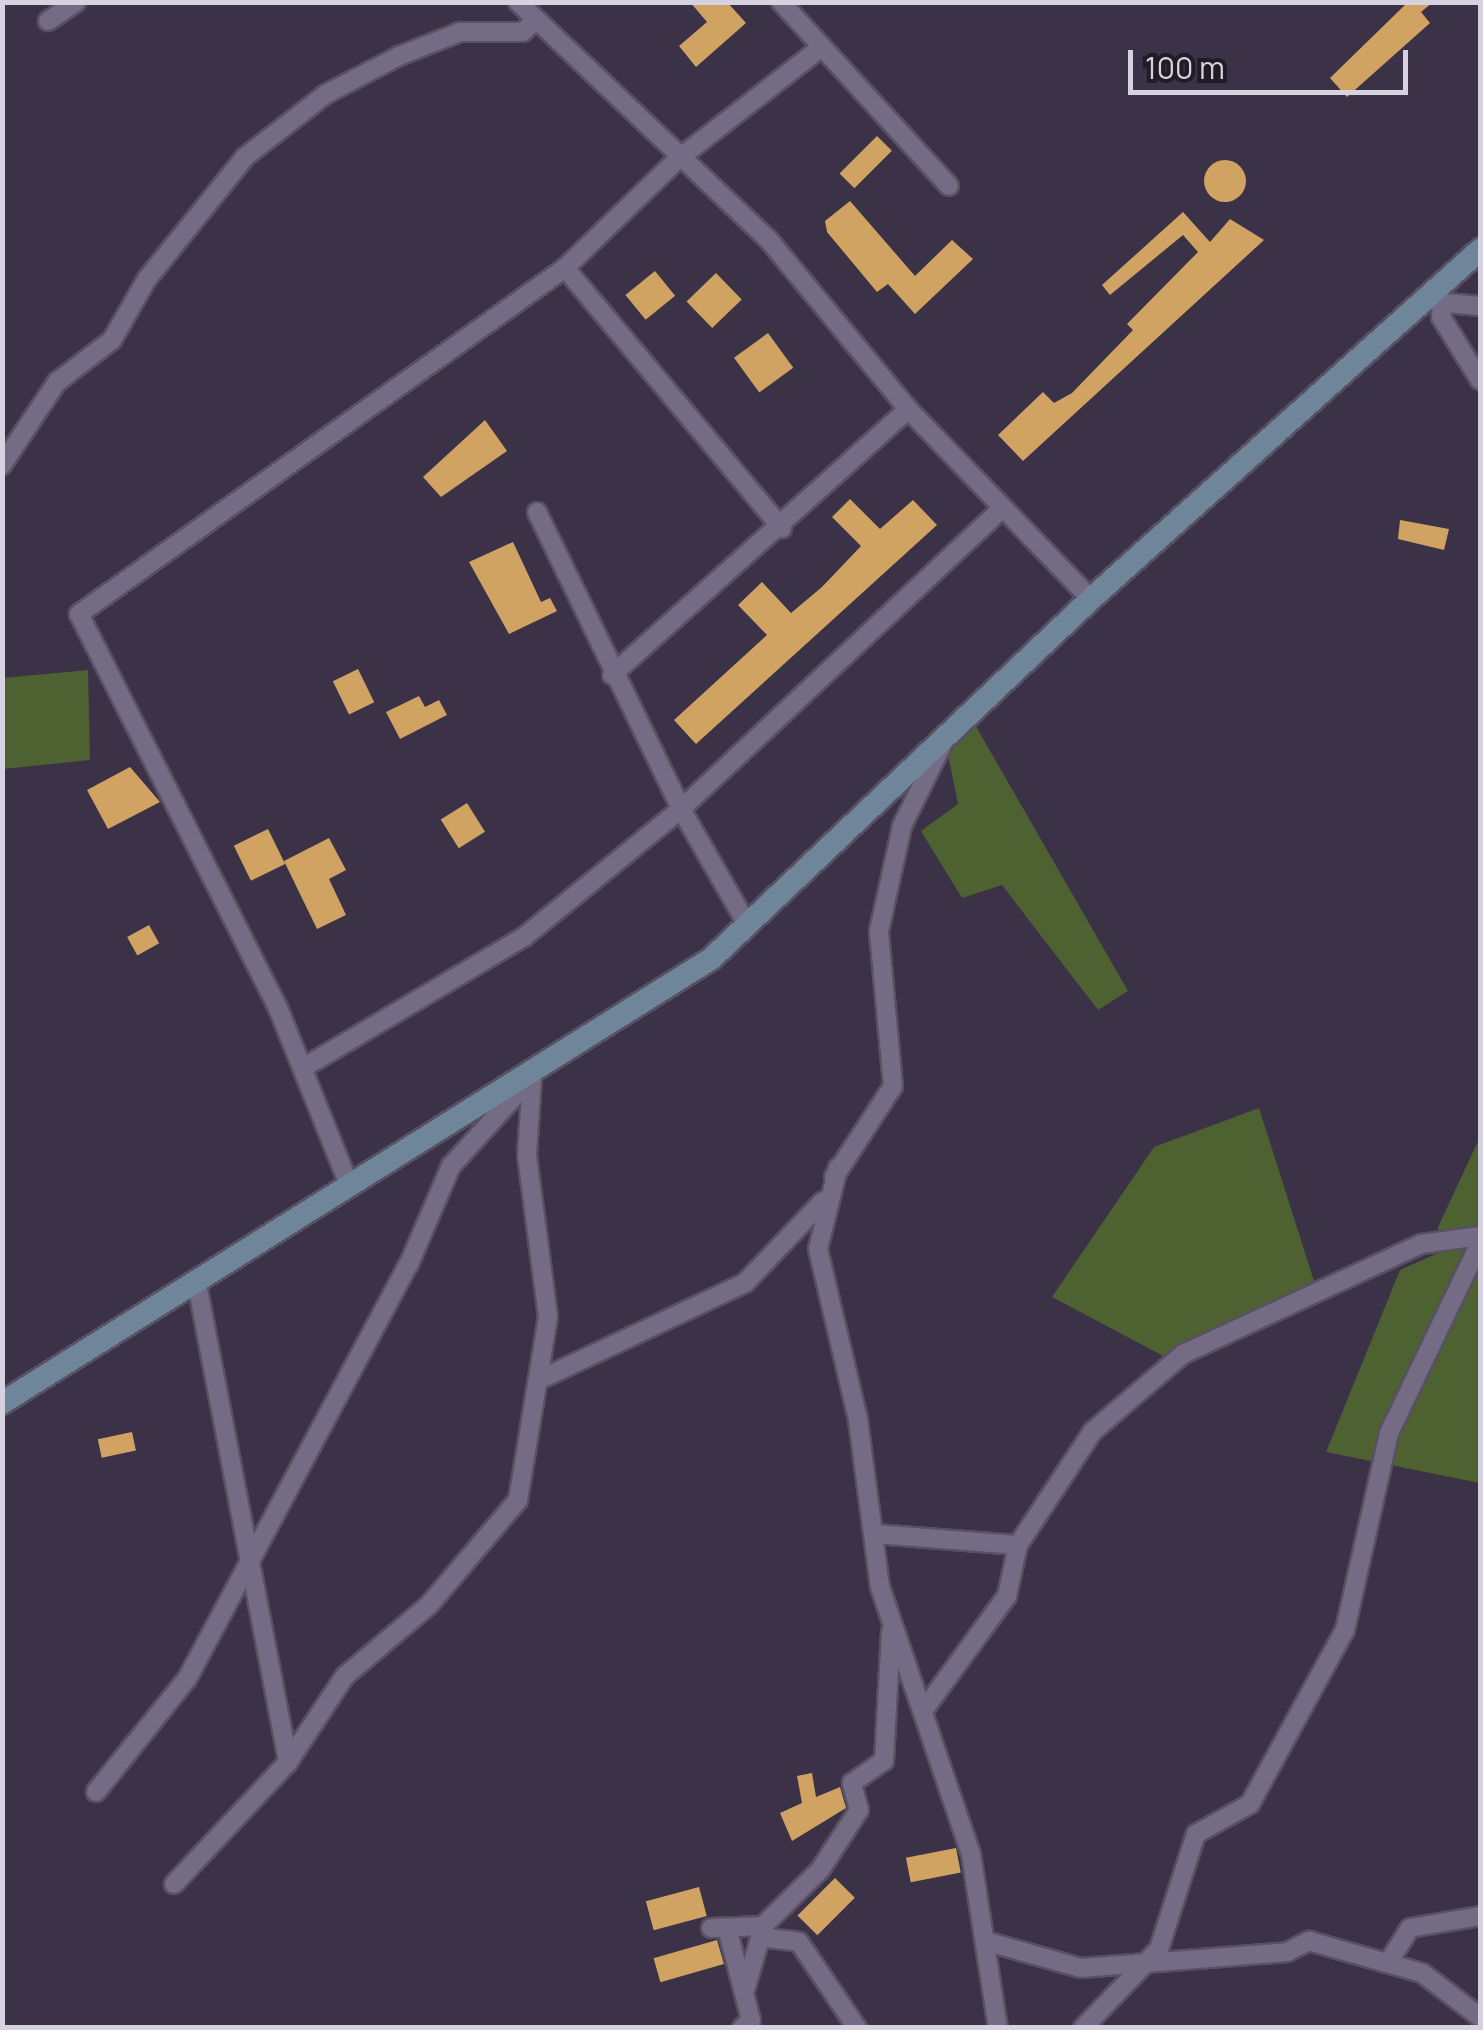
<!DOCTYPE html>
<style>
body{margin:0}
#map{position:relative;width:1483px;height:2030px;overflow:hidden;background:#3b3248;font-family:Manrope,sans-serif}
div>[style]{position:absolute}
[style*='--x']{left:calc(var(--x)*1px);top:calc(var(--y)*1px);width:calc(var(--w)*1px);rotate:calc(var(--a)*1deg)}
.green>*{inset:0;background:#4e6131}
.building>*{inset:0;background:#d0a362;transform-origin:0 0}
.round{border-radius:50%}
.roads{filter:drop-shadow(2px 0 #585063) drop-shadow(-2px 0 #585063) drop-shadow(0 2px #585063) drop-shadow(0 -2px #585063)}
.street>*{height:18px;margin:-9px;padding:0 9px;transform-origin:9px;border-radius:9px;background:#746b84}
.secondary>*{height:22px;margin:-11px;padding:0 11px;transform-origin:11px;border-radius:11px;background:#6e859a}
span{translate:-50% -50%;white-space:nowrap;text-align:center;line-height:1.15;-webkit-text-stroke:10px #201c26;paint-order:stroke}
.frame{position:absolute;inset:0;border:5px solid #d7d2e0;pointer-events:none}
.scale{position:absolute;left:1128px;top:50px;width:280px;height:45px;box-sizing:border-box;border:5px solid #d7d2e0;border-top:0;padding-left:12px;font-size:30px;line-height:35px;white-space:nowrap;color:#d7d2e0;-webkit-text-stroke:8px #201c26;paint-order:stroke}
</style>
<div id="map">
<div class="green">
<div style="clip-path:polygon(88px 670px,90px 760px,3px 769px,3px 678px)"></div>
<div style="clip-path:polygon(970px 716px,1128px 991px,1098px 1010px,1002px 885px,962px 898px,921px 831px,958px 804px,945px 740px)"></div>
<div style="clip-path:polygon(1259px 1108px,1314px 1281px,1167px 1358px,1052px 1297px,1154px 1147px)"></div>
<div style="clip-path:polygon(1480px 1137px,1480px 1483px,1326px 1452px,1400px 1270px,1440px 1252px,1438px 1227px)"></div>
</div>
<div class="building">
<div style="clip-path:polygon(690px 2px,727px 2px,746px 23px,696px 67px,679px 46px,707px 22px)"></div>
<div style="clip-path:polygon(1408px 2px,1433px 2px,1421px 12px,1430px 23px,1347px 97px,1330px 78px)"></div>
<div style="left:877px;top:136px;width:21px;height:53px;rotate:45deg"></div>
<div class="round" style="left:1204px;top:160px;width:42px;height:42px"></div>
<div style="clip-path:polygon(850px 201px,915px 276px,952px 240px,973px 259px,915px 314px,888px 284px,877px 292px,827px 232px,825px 221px)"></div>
<div style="clip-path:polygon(1183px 212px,1210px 242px,1230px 219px,1264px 240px,1023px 461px,998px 435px,1043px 392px,1054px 403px,1072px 393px,1133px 330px,1127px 324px,1198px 252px,1183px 235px,1110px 295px,1102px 285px)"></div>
<div style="left:655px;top:271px;width:32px;height:38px;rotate:51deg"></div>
<div style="left:716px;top:273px;width:37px;height:41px;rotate:46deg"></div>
<div style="left:768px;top:333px;width:43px;height:42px;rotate:54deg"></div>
<div style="clip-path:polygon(485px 420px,507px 451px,441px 497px,423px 477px)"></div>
<div style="clip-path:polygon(850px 499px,880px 529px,913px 500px,937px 525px,696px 744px,674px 720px,767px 635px,738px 605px,762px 582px,791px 613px,822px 587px,861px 546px,832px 517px)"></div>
<div style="clip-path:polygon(1400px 520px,1449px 529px,1444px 550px,1398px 539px)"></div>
<div style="clip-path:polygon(513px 542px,541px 602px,550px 598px,557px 611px,509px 634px,469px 562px)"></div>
<div style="left:358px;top:669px;width:37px;height:28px;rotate:64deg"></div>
<div style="clip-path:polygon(419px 696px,425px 707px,439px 700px,447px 715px,400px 739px,386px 712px)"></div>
<div style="clip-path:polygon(130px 767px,160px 802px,108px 829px,87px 790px)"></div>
<div style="left:467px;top:803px;width:34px;height:31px;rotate:58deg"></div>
<div style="left:268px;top:829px;width:39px;height:38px;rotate:64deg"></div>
<div style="clip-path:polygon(329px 838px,346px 870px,329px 879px,346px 915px,317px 929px,284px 861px)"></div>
<div style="left:149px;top:925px;width:21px;height:25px;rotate:61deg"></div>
<div style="left:132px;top:1432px;width:19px;height:35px;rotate:78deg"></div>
<div style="clip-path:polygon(812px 1773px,816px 1797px,840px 1787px,846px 1808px,792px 1841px,780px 1813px,802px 1803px,797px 1776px)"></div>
<div style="left:956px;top:1848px;width:25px;height:51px;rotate:79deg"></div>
<div style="left:835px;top:1878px;width:28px;height:53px;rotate:45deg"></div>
<div style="left:699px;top:1887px;width:30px;height:55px;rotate:75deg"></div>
<div style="left:717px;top:1940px;width:25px;height:66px;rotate:74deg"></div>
</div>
<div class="roads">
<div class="street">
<div style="--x:518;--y:2;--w:344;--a:43.5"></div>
<div style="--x:768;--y:239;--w:220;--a:50.5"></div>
<div style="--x:908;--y:409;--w:264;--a:46.1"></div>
<div style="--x:781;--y:2;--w:249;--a:47.6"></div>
<div style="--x:48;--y:21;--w:34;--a:-34"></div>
<div style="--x:565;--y:268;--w:339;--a:50.2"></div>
<div style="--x:1436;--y:302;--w:44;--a:5.2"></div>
<div style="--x:1443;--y:304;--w:13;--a:99"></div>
<div style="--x:1441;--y:317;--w:74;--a:58.2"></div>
<div style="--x:2;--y:465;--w:100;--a:-56.5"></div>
<div style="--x:57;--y:382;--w:69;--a:-37.4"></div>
<div style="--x:112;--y:340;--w:70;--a:-60.2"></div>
<div style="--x:147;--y:279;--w:156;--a:-51.2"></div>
<div style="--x:245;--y:157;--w:103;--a:-37.9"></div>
<div style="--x:326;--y:94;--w:82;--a:-27.5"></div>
<div style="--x:399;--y:56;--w:66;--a:-21.5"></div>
<div style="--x:460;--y:32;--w:63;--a:0"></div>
<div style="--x:523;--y:32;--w:18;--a:-45"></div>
<div style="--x:537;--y:512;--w:330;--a:64.1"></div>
<div style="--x:681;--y:809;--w:441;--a:-43.1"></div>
<div style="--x:612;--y:675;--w:398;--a:-41.9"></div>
<div style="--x:303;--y:1068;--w:257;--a:-30.7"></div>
<div style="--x:524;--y:937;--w:203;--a:-39.2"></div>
<div style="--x:681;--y:809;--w:135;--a:60.2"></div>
<div style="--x:838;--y:1168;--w:83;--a:103.9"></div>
<div style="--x:818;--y:1249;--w:176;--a:76.8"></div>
<div style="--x:858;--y:1420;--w:168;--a:82.5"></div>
<div style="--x:880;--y:1587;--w:282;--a:71.2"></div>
<div style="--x:971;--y:1854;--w:176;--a:81.2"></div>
<div style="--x:834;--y:1177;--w:108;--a:-57"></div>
<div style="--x:893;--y:1086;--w:156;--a:-95.2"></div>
<div style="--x:879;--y:931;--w:107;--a:-77.6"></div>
<div style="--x:902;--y:826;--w:90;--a:-63.7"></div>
<div style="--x:350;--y:1187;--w:193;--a:-111.9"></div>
<div style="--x:278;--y:1008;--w:441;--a:-116.8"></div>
<div style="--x:79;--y:614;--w:597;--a:-35.45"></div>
<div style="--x:565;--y:268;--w:157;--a:-44"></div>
<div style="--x:678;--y:159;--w:182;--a:-37.9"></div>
<div style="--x:197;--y:1284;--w:487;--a:79.2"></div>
<div style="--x:545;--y:1377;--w:221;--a:-25.2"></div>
<div style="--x:745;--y:1283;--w:113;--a:-46.4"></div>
<div style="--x:875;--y:1534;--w:143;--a:4.4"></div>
<div style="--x:1018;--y:1545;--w:136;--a:-56.7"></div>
<div style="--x:1093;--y:1431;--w:118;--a:-40.5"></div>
<div style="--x:1183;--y:1354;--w:262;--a:-24.8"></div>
<div style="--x:1421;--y:1244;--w:60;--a:-7.7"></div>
<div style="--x:926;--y:1707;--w:137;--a:-53.9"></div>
<div style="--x:1007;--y:1596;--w:52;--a:-77.8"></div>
<div style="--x:96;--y:1792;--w:145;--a:-51.2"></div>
<div style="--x:187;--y:1679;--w:471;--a:-61.9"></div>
<div style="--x:409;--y:1264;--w:107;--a:-66.8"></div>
<div style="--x:451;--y:1166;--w:120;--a:-47.7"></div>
<div style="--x:174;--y:1884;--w:167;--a:-46.9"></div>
<div style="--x:288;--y:1762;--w:103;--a:-56.5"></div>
<div style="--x:345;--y:1676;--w:110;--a:-40.2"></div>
<div style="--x:429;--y:1605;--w:138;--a:-49.7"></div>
<div style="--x:518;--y:1500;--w:185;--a:-80.7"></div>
<div style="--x:548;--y:1317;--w:163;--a:-97.4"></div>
<div style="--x:527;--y:1155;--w:78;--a:-86.3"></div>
<div style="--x:711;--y:1928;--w:52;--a:-2.2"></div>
<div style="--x:763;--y:1926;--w:80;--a:-44.5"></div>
<div style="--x:820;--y:1870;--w:72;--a:-57"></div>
<div style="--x:859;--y:1810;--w:28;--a:-105"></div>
<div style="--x:852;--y:1783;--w:39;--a:-35"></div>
<div style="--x:884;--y:1761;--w:130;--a:-86.9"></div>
<div style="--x:727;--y:1928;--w:95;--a:75.4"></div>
<div style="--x:751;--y:2020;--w:12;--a:138"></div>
<div style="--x:760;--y:1937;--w:39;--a:7"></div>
<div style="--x:799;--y:1942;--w:104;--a:56"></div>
<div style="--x:985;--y:1941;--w:100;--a:15.7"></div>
<div style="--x:1081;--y:1968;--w:207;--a:-4.4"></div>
<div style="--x:1287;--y:1952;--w:25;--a:-27"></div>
<div style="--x:1309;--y:1941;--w:117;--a:15.8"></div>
<div style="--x:1422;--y:1973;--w:73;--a:37.2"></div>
<div style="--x:1388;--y:1963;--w:41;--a:-57.8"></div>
<div style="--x:1410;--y:1928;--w:71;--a:-9.7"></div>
<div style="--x:745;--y:1990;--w:65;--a:-73.8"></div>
<div style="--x:1083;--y:2028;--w:110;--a:-46.1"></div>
<div style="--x:1159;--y:1949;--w:121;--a:-72.2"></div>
<div style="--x:1196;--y:1834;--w:62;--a:-29.1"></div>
<div style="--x:1250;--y:1804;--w:198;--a:-61.4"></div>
<div style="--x:1345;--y:1630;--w:202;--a:-77.4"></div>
<div style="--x:1389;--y:1433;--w:211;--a:-64.4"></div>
</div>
<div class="secondary">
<div style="--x:2;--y:1403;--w:837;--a:-32.06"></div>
<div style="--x:711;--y:959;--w:523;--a:-43.45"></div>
<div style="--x:1091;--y:599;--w:523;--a:-41.9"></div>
</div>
</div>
<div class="frame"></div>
<div class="scale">100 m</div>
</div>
